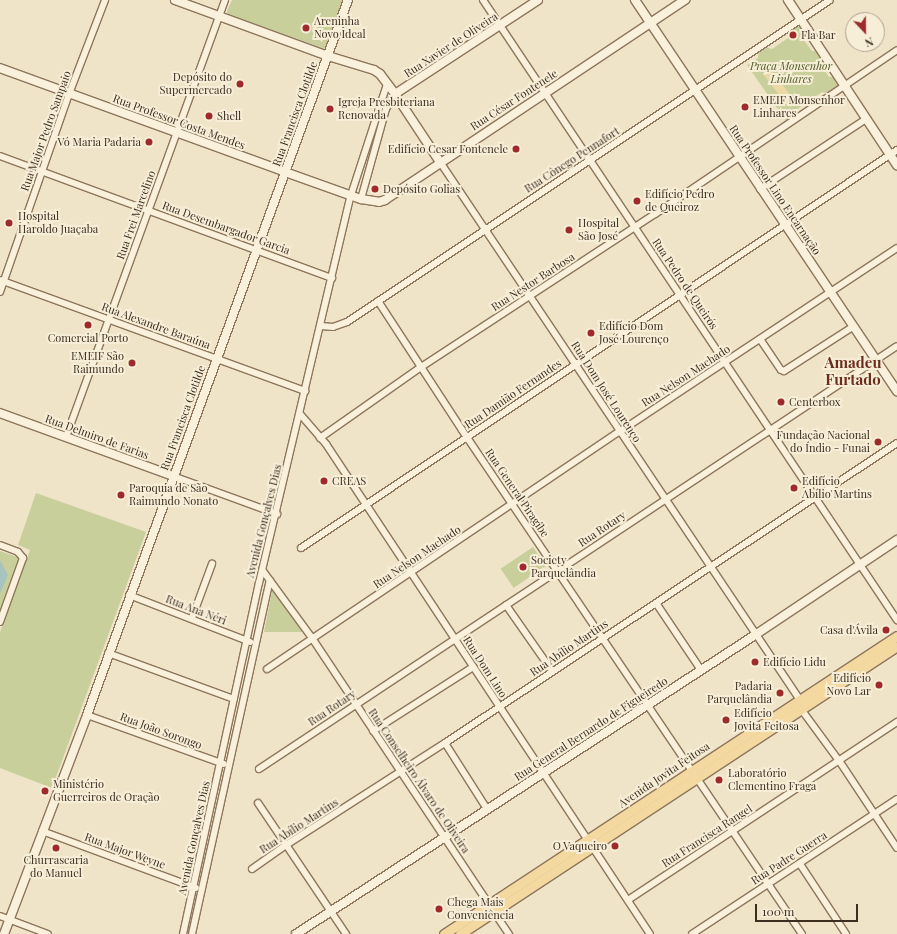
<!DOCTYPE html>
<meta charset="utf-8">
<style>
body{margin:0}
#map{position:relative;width:897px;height:934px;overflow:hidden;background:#f0e4c8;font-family:"Playfair Display",serif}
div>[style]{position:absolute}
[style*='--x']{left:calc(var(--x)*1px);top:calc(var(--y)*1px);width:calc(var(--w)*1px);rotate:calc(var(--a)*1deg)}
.green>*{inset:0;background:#c9cf9b;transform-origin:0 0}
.sand>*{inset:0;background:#ecd9a5;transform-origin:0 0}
.water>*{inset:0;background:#a9c4bc}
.roads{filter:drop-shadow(1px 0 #8d765c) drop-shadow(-1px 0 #8d765c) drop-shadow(0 1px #8d765c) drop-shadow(0 -1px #8d765c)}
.street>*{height:6px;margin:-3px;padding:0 3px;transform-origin:3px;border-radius:3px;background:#faf1dc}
.secondary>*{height:8px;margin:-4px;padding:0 4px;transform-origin:4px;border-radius:4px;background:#faf1dc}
.primary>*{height:9px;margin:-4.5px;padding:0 4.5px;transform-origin:4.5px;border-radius:4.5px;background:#f3d9a0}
.dots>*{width:11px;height:11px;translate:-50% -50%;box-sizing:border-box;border:2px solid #f7eed8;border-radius:50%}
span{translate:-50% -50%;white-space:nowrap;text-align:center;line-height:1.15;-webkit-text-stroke:4px #f7eed8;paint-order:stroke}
.poi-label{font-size:11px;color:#3d2e20}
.left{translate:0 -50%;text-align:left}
.right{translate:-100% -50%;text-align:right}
.street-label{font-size:11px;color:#3d2e20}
.park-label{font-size:11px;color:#4d5a26;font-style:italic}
.district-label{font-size:15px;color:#6b2e1e;font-weight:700}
.north{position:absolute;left:845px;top:12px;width:40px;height:40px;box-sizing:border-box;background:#f7eed8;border:1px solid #ada18e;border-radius:50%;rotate:158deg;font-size:11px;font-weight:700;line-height:16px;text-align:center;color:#3d2e20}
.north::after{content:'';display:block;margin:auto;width:14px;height:18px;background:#9e2a2b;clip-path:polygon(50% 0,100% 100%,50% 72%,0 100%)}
.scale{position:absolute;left:755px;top:904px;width:103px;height:18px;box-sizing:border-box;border:2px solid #3d2e20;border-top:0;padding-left:5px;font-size:12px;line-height:14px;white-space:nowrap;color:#3d2e20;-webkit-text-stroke:3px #f7eed8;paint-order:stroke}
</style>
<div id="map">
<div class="green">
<div style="clip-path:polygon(232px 0,343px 0,325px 49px,228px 14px,227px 11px)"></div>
<div style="clip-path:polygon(794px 27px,800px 27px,804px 33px,803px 39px,812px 51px,816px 51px,821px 58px,819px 62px,829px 77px,834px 77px,838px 86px,828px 93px,822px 92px,793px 112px,792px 117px,786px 121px,747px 65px,758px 58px,759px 51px,765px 47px,772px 49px,788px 38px,788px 32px)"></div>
<div style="clip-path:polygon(36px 493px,146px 532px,52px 788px,0 768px,0 632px,30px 550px,18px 545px)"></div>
<div style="left:533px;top:547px;width:23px;height:39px;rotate:56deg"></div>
<div style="clip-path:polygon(0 551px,20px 558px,0 610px)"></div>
<div style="clip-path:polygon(275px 590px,303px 632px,264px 632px,272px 591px)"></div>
</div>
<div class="sand">
<div style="left:770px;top:68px;width:39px;height:9px;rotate:53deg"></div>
</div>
<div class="water">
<div style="clip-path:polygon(0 560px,8px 575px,0 594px)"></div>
</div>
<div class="roads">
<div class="street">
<div style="--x:483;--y:0;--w:746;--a:56.27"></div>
<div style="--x:0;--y:156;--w:354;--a:20.2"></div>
<div style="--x:440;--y:162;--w:647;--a:56.21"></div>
<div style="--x:760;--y:189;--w:127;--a:-33.4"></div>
<div style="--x:361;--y:199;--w:93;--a:-74.5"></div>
<div style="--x:386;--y:109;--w:17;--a:-59"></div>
<div style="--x:0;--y:280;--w:325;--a:20"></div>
<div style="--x:0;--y:292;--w:210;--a:-70.8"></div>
<div style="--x:69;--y:94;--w:101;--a:-69"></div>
<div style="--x:378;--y:301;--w:154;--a:56.9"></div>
<div style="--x:462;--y:430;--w:608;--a:56"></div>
<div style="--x:321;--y:326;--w:12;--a:5"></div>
<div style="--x:333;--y:327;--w:15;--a:-20"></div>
<div style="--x:347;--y:322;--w:580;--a:-33.69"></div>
<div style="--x:760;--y:339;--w:37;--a:56"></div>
<div style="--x:781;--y:370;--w:3;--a:18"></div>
<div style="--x:784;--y:371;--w:83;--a:-32.7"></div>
<div style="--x:300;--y:414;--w:40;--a:49"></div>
<div style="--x:326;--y:444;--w:587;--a:56.53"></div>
<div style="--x:66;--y:437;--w:465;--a:-70"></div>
<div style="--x:320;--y:438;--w:123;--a:-35.1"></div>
<div style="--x:421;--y:367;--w:280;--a:-33.2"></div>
<div style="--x:655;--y:214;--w:292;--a:-34.1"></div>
<div style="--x:173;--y:476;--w:111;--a:20.1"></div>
<div style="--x:0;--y:545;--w:19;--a:21"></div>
<div style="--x:18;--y:552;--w:8;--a:50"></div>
<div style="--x:23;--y:558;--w:68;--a:109.8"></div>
<div style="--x:301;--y:548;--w:717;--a:-33.73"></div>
<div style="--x:263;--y:571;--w:83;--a:53.8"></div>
<div style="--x:312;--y:638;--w:320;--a:56.4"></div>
<div style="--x:129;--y:595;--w:130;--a:21.2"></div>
<div style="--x:656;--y:603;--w:81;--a:56.1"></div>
<div style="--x:506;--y:605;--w:80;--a:55.1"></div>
<div style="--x:192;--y:618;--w:58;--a:-69.7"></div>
<div style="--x:108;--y:653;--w:134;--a:20.1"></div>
<div style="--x:267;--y:669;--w:424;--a:-34"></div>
<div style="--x:619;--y:432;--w:333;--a:-33.5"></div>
<div style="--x:801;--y:709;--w:66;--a:53.7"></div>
<div style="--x:840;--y:762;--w:103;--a:56.5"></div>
<div style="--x:87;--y:715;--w:145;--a:19.7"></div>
<div style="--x:373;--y:731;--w:119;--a:-32.6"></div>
<div style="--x:445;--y:743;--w:78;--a:57.5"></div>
<div style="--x:259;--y:769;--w:765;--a:-33.54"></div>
<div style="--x:258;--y:803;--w:158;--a:56.1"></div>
<div style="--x:42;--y:831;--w:164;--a:20.3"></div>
<div style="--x:800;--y:864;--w:84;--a:56.7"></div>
<div style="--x:252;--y:869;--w:42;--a:-35.2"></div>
<div style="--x:286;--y:845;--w:189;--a:-32.7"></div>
<div style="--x:445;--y:743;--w:542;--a:-33.57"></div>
<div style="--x:628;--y:900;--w:323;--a:-33.5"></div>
<div style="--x:494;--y:912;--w:27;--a:56"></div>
<div style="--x:0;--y:916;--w:51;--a:20.6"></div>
<div style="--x:183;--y:934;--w:359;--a:-77.8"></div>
<div style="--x:259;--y:583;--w:399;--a:-76.7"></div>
<div style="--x:351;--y:195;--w:117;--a:-72"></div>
<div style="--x:192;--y:934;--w:362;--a:-77.6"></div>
<div style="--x:692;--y:934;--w:245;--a:-33.4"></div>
</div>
<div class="secondary">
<div style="--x:175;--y:0;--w:163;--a:20.1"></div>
<div style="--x:328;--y:56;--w:48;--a:16.9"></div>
<div style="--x:374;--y:70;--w:7;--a:34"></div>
<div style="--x:380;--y:74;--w:25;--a:53"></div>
<div style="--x:395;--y:94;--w:82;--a:56.5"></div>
<div style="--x:635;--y:0;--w:471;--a:56.2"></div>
<div style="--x:788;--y:0;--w:198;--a:56.6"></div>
<div style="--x:0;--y:68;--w:303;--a:20"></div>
<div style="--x:285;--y:172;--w:81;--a:19.6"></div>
<div style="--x:361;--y:199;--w:18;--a:9"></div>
<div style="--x:379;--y:202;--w:6;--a:-18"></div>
<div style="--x:385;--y:200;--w:361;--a:-33.7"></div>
<div style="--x:395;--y:94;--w:171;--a:-33.3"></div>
<div style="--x:0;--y:413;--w:184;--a:20"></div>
<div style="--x:4;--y:934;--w:234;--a:-69.2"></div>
<div style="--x:87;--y:715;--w:761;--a:-69.95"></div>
<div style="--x:296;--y:934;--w:548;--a:-33.08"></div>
<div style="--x:755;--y:635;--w:171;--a:-33.8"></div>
</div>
<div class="primary">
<div style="--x:444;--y:934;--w:542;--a:-33.34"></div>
<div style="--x:460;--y:934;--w:523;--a:-33.39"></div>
</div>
</div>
<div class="dots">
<div style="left:306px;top:28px;background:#9e2a2b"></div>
<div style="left:793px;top:35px;background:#9e2a2b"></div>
<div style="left:240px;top:84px;background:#9e2a2b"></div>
<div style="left:745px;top:107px;background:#9e2a2b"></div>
<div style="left:330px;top:109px;background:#9e2a2b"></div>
<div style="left:209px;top:116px;background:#9e2a2b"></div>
<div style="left:149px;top:142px;background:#9e2a2b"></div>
<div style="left:516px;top:149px;background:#9e2a2b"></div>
<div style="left:375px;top:189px;background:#9e2a2b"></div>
<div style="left:637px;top:201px;background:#9e2a2b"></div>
<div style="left:9px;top:223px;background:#9e2a2b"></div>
<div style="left:569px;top:230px;background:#9e2a2b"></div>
<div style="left:88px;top:325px;background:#9e2a2b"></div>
<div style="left:591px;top:333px;background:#9e2a2b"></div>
<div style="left:132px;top:363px;background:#9e2a2b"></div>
<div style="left:781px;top:402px;background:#9e2a2b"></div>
<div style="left:878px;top:442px;background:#9e2a2b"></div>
<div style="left:324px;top:481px;background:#9e2a2b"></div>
<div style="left:794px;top:488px;background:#9e2a2b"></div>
<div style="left:121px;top:495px;background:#9e2a2b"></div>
<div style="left:523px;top:567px;background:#9e2a2b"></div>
<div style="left:886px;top:630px;background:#9e2a2b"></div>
<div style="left:755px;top:662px;background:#9e2a2b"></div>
<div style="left:879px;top:685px;background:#9e2a2b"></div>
<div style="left:780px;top:693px;background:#9e2a2b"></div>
<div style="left:726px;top:720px;background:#9e2a2b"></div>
<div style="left:719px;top:780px;background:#9e2a2b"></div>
<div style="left:45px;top:791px;background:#9e2a2b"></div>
<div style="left:615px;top:846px;background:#9e2a2b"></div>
<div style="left:56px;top:848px;background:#9e2a2b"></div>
<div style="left:439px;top:909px;background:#9e2a2b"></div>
</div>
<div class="poi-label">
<span class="left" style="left:314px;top:28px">Areninha<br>Novo Ideal</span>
<span class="left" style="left:801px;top:35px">Fla Bar</span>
<span class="right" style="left:232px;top:84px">Depósito do<br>Supermercado</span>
<span class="left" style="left:753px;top:107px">EMEIF Monsenhor<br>Linhares</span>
<span class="left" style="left:338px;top:109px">Igreja Presbiteriana<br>Renovada</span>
<span class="left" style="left:217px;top:116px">Shell</span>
<span class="right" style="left:141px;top:142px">Vó Maria Padaria</span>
<span class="right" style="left:508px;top:149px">Edifício Cesar Fontenele</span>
<span class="left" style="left:383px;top:189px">Depósito Golias</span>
<span class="left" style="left:645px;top:201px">Edifício Pedro<br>de Queiroz</span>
<span class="left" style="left:18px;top:223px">Hospital<br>Haroldo Juaçaba</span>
<span class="left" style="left:578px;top:230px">Hospital<br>São José</span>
<span class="left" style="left:599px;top:333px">Edifício Dom<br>José Lourenço</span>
<span style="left:88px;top:338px">Comercial Porto</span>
<span class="right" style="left:124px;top:363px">EMEIF São<br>Raimundo</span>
<span class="left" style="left:789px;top:402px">Centerbox</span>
<span class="right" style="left:870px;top:442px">Fundação Nacional<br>do Índio - Funai</span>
<span class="left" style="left:332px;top:481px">CREAS</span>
<span class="left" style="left:802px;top:488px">Edifício<br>Abílio Martins</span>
<span class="left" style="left:129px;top:495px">Paroquia de São<br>Raimundo Nonato</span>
<span class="left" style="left:531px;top:567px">Society<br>Parquelândia</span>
<span class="right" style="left:878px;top:630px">Casa d'Ávila</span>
<span class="left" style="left:763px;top:662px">Edifício Lidu</span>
<span class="right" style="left:871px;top:685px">Edifício<br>Novo Lar</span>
<span class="right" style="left:772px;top:693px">Padaria<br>Parquelândia</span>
<span class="left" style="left:734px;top:720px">Edifício<br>Jovita Feitosa</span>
<span class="left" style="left:728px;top:780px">Laboratório<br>Clementino Fraga</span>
<span class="left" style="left:53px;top:791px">Ministério<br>Guerreiros de Oração</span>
<span class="right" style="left:607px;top:846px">O Vaqueiro</span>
<span style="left:56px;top:867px">Churrascaria<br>do Manuel</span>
<span class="left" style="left:447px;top:909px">Chega Mais<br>Conveniência</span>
</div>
<div class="street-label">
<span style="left:451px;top:45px;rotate:-33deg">Rua Xavier de Oliveira</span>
<span style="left:514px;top:100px;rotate:-33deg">Rua César Fontenele</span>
<span style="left:295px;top:114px;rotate:-70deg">Rua Francisca Clotilde</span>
<span style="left:179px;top:122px;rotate:20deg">Rua Professor Costa Mendes</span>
<span style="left:46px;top:131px;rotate:-70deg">Rua Major Pedro Sampaio</span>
<span style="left:572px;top:160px;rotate:-33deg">Rua Cônego Pennafort</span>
<span style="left:775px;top:190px;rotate:56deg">Rua Professor Lino Encarnação</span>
<span style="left:136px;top:215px;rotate:-70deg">Rua Frei Marcelino</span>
<span style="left:226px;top:228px;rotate:20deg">Rua Desembargador Garcia</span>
<span style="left:533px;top:282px;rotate:-33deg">Rua Nestor Barbosa</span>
<span style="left:685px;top:284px;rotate:56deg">Rua Pedro de Queirós</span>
<span style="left:156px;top:326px;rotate:20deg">Rua Alexandre Baraúna</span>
<span style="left:686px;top:376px;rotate:-33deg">Rua Nelson Machado</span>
<span style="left:606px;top:392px;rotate:57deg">Rua Dom José Lourenço</span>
<span style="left:513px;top:394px;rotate:-34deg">Rua Damião Fernandes</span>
<span style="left:183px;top:418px;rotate:-70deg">Rua Francisca Clotilde</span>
<span style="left:97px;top:437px;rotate:20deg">Rua Delmiro de Farias</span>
<span style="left:517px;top:493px;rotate:56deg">Rua General Piragibe</span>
<span style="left:264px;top:521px;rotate:-76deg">Avenida Gonçalves Dias</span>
<span style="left:602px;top:529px;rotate:-34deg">Rua Rotary</span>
<span style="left:417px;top:557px;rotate:-34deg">Rua Nelson Machado</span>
<span style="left:196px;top:610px;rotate:21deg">Rua Ana Néri</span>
<span style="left:569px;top:648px;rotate:-34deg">Rua Abílio Martins</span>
<span style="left:485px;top:667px;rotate:57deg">Rua Dom Lino</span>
<span style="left:332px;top:708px;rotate:-34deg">Rua Rotary</span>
<span style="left:591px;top:729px;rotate:-33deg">Rua General Bernardo de Figueiredo</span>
<span style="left:161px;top:731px;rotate:20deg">Rua João Sorongo</span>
<span style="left:664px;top:775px;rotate:-34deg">Avenida Jovita Feitosa</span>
<span style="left:419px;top:781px;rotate:56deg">Rua Conselheiro Álvaro de Oliveira</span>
<span style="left:299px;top:826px;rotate:-33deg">Rua Abílio Martins</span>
<span style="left:707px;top:836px;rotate:-33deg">Rua Francisca Rangel</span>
<span style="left:194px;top:838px;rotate:-78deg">Avenida Gonçalves Dias</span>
<span style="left:125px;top:851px;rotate:20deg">Rua Major Weyne</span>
<span style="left:789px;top:858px;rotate:-33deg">Rua Padre Guerra</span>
</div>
<div class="park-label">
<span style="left:791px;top:73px">Praça Monsenhor<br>Linhares</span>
</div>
<div class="district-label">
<span style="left:853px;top:371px">Amadeu<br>Furtado</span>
</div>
<div class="north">N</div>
<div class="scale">100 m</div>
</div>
